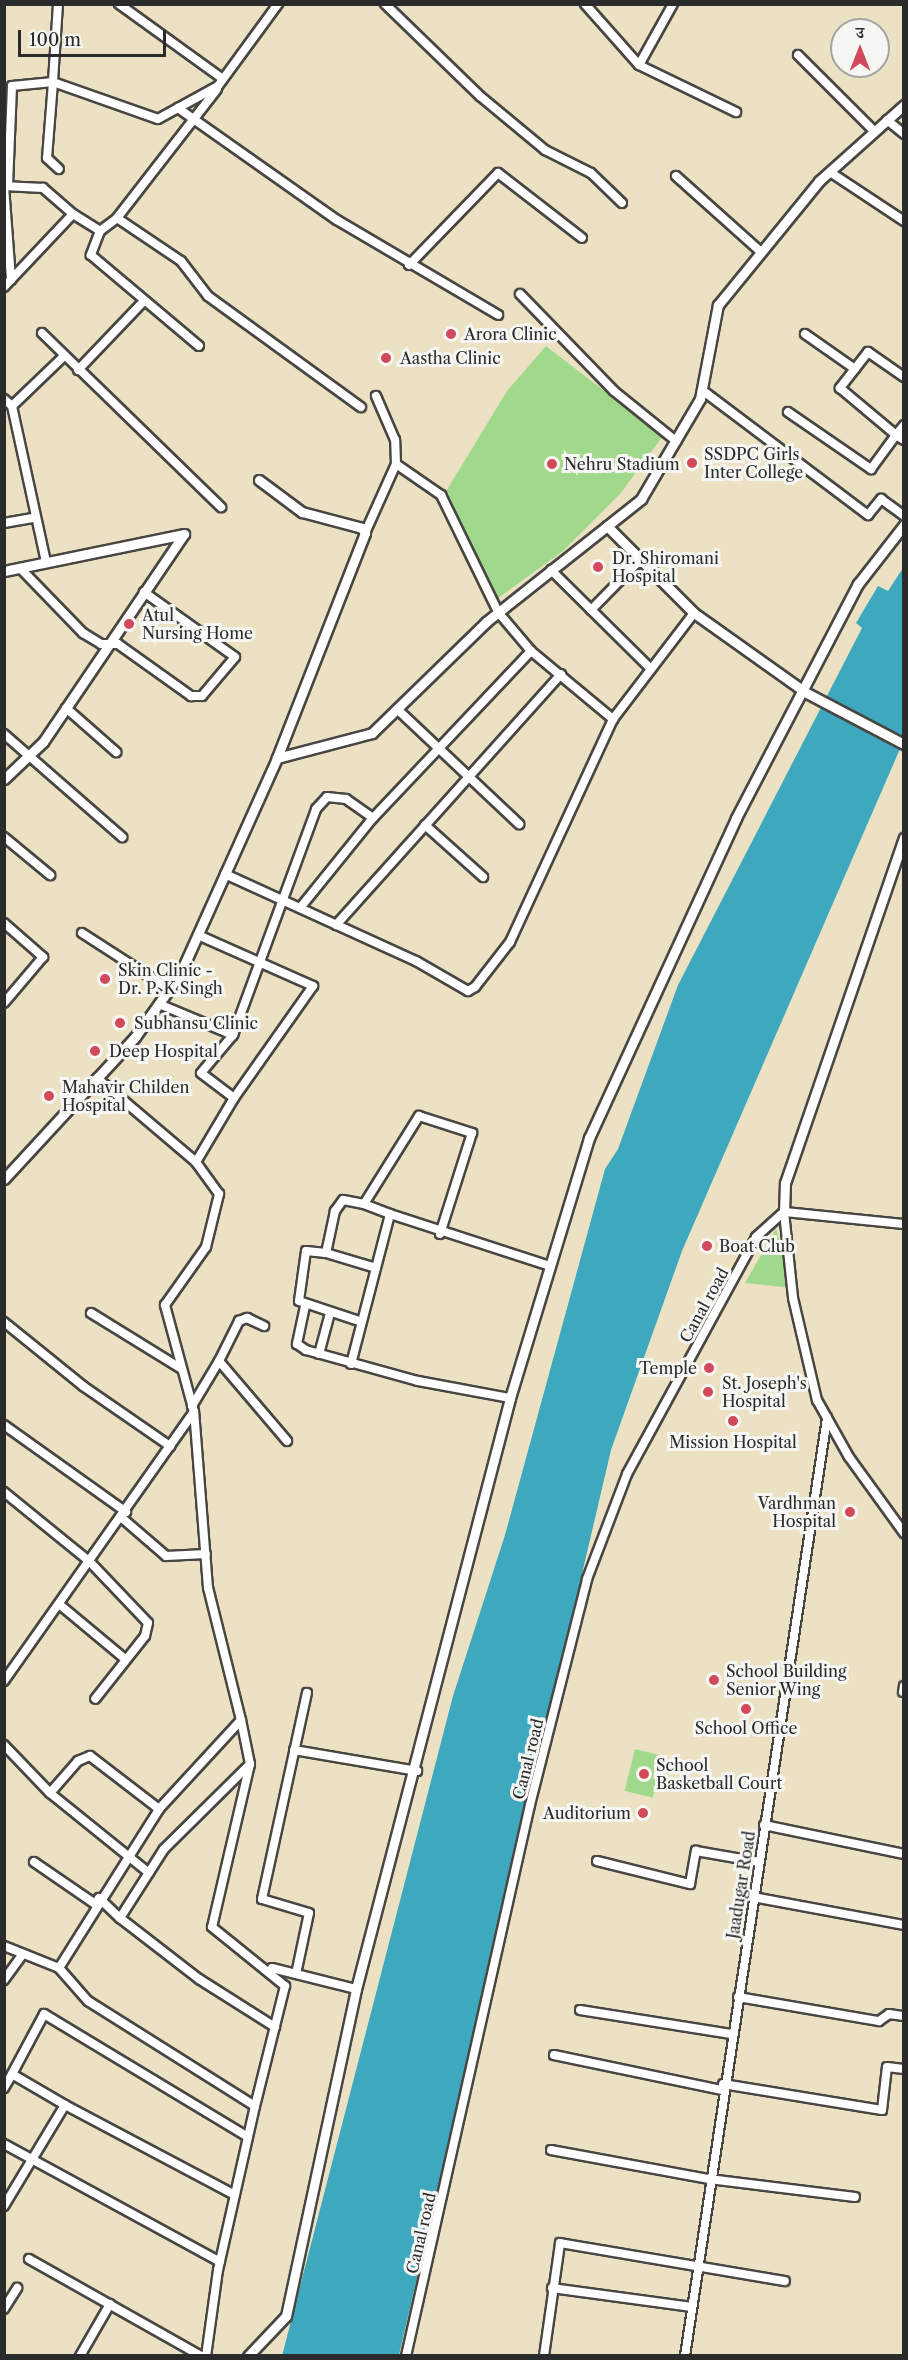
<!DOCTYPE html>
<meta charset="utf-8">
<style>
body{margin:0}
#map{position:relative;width:908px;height:2360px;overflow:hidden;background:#ede1c3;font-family:"Libre Caslon Text","Noto Serif Devanagari",serif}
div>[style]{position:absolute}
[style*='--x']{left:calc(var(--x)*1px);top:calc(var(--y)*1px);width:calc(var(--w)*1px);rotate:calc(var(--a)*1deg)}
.green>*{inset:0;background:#a1d98c;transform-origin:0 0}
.water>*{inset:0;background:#3ea9be}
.roads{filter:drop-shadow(2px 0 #484642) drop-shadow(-2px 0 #484642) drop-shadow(0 2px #484642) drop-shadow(0 -2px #484642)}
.minor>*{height:8px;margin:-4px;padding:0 4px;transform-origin:4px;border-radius:4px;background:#fff}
.tertiary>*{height:9px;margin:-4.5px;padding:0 4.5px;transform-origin:4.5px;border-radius:4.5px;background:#fff}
.dots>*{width:16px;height:16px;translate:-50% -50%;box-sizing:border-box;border:3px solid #f6f6f2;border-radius:50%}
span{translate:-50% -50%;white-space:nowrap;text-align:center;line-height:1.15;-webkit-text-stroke:6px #f6f6f2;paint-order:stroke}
.poi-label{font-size:16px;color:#2b2b2b}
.left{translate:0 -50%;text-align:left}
.right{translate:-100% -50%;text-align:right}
.street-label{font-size:16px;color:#2b2b2b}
.frame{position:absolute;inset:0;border:6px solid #2b2b2b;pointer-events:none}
.north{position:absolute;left:830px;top:18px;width:60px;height:60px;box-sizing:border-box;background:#f6f6f2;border:2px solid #a5a5a2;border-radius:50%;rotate:0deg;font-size:16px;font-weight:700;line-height:24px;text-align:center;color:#2b2b2b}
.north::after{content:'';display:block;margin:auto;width:21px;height:27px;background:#d1495b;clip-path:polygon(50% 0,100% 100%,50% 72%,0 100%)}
.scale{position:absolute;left:18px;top:30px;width:148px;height:27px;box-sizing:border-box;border:3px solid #2b2b2b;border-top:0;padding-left:8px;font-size:18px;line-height:21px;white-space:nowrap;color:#2b2b2b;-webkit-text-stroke:4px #f6f6f2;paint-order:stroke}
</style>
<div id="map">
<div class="green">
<div style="clip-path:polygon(546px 346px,663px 436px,620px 494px,563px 551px,493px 602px,445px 493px,507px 391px)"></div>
<div style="clip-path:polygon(776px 1229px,792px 1288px,745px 1283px)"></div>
<div style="left:635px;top:1749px;width:29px;height:43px;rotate:14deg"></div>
</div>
<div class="water">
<div style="clip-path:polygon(903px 568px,903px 742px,682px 1251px,611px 1450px,399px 2355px,282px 2356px,453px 1696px,505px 1535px,605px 1169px,618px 1149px,678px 985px,862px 628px,856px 623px,878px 586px,888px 591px)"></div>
</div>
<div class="roads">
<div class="minor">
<div style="--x:58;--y:4;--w:78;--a:93.7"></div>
<div style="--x:53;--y:82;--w:111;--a:19.4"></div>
<div style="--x:158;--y:119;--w:68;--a:-28.8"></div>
<div style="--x:218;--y:86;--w:102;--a:-53.8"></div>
<div style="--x:119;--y:4;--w:128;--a:35.8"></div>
<div style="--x:385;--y:4;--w:132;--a:44.1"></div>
<div style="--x:480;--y:96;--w:85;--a:39.7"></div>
<div style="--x:545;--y:150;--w:51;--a:26.6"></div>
<div style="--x:591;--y:173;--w:43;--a:44.1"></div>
<div style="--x:585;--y:4;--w:81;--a:48.5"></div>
<div style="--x:639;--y:65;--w:108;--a:25.9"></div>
<div style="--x:798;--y:55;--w:107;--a:45"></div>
<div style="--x:639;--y:65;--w:70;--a:-60.9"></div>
<div style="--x:178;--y:108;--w:194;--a:35.2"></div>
<div style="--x:337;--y:220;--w:187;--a:30.5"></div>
<div style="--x:887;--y:120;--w:22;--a:39"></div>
<div style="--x:830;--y:172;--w:89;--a:33.5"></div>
<div style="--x:676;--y:176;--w:114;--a:41.8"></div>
<div style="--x:4;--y:186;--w:94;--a:85.7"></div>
<div style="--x:73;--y:214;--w:32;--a:32"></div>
<div style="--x:100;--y:231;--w:21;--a:-37"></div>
<div style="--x:117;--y:218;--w:77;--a:33.9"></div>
<div style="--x:181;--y:261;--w:44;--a:52.4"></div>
<div style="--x:208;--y:296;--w:189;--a:36"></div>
<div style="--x:117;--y:218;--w:163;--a:-52.2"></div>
<div style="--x:100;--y:231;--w:26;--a:111"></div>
<div style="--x:91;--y:255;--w:141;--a:40.1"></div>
<div style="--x:409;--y:265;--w:128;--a:-45.9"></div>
<div style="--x:498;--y:173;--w:106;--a:37.7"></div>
<div style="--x:4;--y:287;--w:100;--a:-46.6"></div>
<div style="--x:73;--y:214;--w:40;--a:-139"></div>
<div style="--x:43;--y:188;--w:35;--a:-177"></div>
<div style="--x:8;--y:186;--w:100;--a:-87.7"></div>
<div style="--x:12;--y:86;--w:41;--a:-5.6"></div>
<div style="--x:53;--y:82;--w:76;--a:94.5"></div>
<div style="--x:47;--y:158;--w:16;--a:43"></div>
<div style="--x:520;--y:294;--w:135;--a:45.9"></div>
<div style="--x:614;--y:391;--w:80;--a:38.9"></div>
<div style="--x:42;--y:333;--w:250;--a:44.2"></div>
<div style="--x:805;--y:334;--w:61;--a:35"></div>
<div style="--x:78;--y:370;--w:95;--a:-46.3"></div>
<div style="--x:904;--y:377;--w:44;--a:-145.2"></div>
<div style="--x:868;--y:352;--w:46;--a:127.9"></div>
<div style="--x:840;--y:388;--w:73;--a:40"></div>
<div style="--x:896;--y:435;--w:13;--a:-51"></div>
<div style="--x:702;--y:390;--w:208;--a:37"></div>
<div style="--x:868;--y:515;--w:21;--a:-51"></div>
<div style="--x:881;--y:499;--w:29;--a:36"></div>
<div style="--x:4;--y:399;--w:11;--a:41"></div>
<div style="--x:12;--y:406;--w:160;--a:77.7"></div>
<div style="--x:12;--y:406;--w:71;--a:-43.9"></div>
<div style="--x:788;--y:412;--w:101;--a:34.5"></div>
<div style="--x:871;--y:469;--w:42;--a:-53.7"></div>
<div style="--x:896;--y:435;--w:9;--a:32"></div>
<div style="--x:396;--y:464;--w:55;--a:34.6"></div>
<div style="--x:441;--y:495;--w:130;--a:64"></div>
<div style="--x:498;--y:612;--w:51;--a:49.8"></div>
<div style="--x:531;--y:651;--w:107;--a:39.7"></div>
<div style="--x:4;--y:523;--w:29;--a:-10"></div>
<div style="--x:365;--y:533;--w:76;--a:-65.8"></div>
<div style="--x:396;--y:464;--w:24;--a:-92"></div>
<div style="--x:395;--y:440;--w:48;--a:-113.4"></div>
<div style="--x:20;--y:568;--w:91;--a:45.9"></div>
<div style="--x:83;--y:633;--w:21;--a:31"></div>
<div style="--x:101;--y:644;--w:17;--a:0"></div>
<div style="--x:118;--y:644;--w:90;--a:35.5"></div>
<div style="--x:191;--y:696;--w:11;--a:0"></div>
<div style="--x:202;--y:696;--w:51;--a:-49.8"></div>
<div style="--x:235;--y:657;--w:112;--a:-144.5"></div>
<div style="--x:551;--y:570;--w:138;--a:44.7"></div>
<div style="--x:591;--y:610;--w:70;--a:-45.6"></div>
<div style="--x:66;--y:708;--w:67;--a:41.3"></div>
<div style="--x:397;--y:709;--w:168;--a:43.3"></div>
<div style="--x:4;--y:734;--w:157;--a:41.1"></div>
<div style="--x:425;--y:825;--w:78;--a:41.9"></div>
<div style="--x:4;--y:837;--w:60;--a:39.6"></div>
<div style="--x:225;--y:874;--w:210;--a:24.5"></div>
<div style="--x:416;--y:961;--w:60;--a:30"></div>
<div style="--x:468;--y:991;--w:8;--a:-30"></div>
<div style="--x:475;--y:987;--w:57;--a:-52.1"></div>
<div style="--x:510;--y:942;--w:246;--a:-65.2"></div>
<div style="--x:613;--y:719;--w:133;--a:-52.6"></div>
<div style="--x:300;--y:908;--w:116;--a:-51"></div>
<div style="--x:373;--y:818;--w:230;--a:-46.6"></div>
<div style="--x:4;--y:923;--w:52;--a:41.1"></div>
<div style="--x:43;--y:957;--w:60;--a:130.3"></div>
<div style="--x:336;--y:925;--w:337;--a:-48.1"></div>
<div style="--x:82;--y:933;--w:103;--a:32.8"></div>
<div style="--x:198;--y:935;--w:126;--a:23.9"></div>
<div style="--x:313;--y:986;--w:137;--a:125.2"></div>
<div style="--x:233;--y:1035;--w:241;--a:-69.8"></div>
<div style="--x:316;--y:809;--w:16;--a:-47"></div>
<div style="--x:327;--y:797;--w:19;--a:6"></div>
<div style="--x:346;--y:799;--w:33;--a:35"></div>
<div style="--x:97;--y:1078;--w:130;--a:40.3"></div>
<div style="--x:364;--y:1204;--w:21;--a:-169"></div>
<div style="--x:343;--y:1200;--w:14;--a:126"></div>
<div style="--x:335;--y:1211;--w:43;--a:102.1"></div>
<div style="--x:326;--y:1253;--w:52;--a:16.7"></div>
<div style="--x:784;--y:1212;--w:86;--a:84"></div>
<div style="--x:793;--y:1298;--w:105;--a:76.8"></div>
<div style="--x:817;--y:1400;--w:65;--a:60.7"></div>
<div style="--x:849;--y:1457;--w:94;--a:54.1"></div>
<div style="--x:784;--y:1212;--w:121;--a:5.7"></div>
<div style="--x:390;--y:1214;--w:28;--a:-159"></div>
<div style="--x:364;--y:1204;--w:104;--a:-58"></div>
<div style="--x:419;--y:1116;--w:56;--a:17.8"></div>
<div style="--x:472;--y:1133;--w:106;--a:107.6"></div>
<div style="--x:326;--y:1253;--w:20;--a:-174"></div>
<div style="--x:306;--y:1251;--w:50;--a:98"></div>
<div style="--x:299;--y:1301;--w:66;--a:18.4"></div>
<div style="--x:305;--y:1306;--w:39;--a:102"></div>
<div style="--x:297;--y:1344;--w:11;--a:34"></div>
<div style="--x:306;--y:1350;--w:116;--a:15.5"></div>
<div style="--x:418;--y:1381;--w:94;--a:10.5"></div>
<div style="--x:91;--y:1313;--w:105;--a:31.7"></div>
<div style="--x:4;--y:1322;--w:102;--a:39"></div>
<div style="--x:83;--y:1386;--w:106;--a:34.6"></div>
<div style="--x:319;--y:1354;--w:42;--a:-75"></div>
<div style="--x:219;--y:1361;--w:45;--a:-63.4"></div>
<div style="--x:239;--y:1321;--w:9;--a:-21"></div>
<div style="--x:247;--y:1318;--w:19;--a:25"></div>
<div style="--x:351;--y:1364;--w:155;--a:-75.4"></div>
<div style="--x:390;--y:1214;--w:165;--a:18"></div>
<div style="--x:192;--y:1406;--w:52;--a:-59"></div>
<div style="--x:219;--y:1361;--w:105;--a:49.6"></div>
<div style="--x:4;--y:1425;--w:150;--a:35.5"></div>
<div style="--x:4;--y:1492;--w:111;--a:39.1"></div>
<div style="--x:90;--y:1562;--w:84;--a:46.4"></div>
<div style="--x:148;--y:1623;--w:13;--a:103"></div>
<div style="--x:145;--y:1636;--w:80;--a:128.4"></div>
<div style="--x:122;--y:1518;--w:58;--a:40.8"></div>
<div style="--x:166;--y:1556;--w:40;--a:-2.9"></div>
<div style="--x:59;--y:1604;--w:86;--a:39.8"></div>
<div style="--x:4;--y:1681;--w:329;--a:-54.8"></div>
<div style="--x:903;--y:1692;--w:6;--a:-81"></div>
<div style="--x:241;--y:1720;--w:45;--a:78.4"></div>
<div style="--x:250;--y:1764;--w:167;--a:103.1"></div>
<div style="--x:212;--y:1927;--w:94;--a:38.9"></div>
<div style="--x:285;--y:1986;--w:124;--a:104"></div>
<div style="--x:4;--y:1745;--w:66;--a:46.2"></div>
<div style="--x:50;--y:1793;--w:127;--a:38.9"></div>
<div style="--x:294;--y:1750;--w:125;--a:9.7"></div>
<div style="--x:249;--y:1765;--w:120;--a:135.3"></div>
<div style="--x:164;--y:1849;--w:82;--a:122.5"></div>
<div style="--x:120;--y:1918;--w:100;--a:37.7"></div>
<div style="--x:199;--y:1979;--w:90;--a:32.3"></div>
<div style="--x:50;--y:1793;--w:43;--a:-48.8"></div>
<div style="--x:78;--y:1761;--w:13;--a:-23"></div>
<div style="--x:90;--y:1756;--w:87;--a:37.5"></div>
<div style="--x:764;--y:1825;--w:143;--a:11.7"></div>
<div style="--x:597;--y:1861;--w:96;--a:13.9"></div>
<div style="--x:690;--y:1884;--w:34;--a:-80"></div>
<div style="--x:696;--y:1851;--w:64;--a:9.9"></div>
<div style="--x:34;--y:1862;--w:74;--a:34.5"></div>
<div style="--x:95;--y:1904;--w:7;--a:-56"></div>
<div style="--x:99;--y:1898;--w:29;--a:44"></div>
<div style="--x:753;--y:1897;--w:154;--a:10.5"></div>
<div style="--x:4;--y:1946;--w:59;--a:21.8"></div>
<div style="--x:59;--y:1968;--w:44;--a:48.7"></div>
<div style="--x:88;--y:2001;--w:197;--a:32.2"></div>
<div style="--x:255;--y:2106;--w:168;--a:102.7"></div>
<div style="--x:218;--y:2270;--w:87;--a:97.9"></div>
<div style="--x:59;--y:1968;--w:188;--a:-57.8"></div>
<div style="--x:159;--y:1809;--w:121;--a:-47.3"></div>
<div style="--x:241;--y:1720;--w:136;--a:-104"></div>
<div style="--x:208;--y:1588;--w:177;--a:-94.5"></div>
<div style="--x:194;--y:1412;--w:111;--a:-105.2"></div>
<div style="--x:165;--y:1305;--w:71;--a:-54.7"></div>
<div style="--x:206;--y:1247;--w:55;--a:-76.2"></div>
<div style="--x:219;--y:1194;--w:39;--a:-126"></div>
<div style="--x:196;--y:1162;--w:74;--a:-59.3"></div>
<div style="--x:234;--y:1098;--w:41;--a:-142.9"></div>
<div style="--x:201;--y:1073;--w:50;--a:-49.9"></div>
<div style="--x:233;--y:1035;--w:80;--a:-157.3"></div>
<div style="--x:272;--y:1968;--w:87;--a:14"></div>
<div style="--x:296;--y:1974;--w:62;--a:-78"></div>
<div style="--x:309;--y:1913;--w:49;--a:-163.4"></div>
<div style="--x:262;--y:1899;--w:211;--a:-77.7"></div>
<div style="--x:4;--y:1980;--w:32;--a:-54"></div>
<div style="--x:738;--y:1997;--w:143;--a:9.7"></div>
<div style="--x:879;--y:2021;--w:12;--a:-35"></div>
<div style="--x:889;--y:2014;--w:15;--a:8"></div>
<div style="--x:580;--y:2010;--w:153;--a:9"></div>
<div style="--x:554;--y:2055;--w:172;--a:11.8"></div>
<div style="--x:723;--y:2084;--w:161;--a:9.3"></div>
<div style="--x:882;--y:2110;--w:43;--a:-83.4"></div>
<div style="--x:887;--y:2067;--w:17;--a:7"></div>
<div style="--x:4;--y:2088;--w:16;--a:-60"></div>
<div style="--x:65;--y:2105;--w:192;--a:27.9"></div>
<div style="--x:4;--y:2144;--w:246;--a:28.6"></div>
<div style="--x:551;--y:2150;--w:161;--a:10.4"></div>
<div style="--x:709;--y:2179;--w:147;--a:7"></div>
<div style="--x:4;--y:2206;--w:118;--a:-58.9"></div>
<div style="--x:65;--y:2105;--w:61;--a:-149.7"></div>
<div style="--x:12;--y:2074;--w:68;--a:-61.9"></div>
<div style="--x:44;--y:2014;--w:238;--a:31.1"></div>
<div style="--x:29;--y:2259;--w:197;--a:29.4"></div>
<div style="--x:552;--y:2288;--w:141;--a:7.7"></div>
<div style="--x:4;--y:2309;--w:25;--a:-58"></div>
<div style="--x:80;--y:2356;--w:60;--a:-60"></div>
<div style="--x:406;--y:2356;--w:565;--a:-77.32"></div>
<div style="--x:530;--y:1805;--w:233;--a:-75.8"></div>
<div style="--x:587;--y:1579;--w:112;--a:-69.1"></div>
<div style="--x:627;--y:1474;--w:270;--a:-61.4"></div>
<div style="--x:756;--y:1237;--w:38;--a:-42"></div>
<div style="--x:544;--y:2356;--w:114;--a:-81.9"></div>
<div style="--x:560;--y:2243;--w:228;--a:9.6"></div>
<div style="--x:685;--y:2356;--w:949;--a:-81.39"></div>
</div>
<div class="tertiary">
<div style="--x:259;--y:480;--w:54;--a:36.7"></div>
<div style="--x:302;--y:512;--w:62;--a:14.9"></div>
<div style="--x:362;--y:528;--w:6;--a:59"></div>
<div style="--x:365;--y:533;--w:242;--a:111.4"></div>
<div style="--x:607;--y:526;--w:123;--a:45"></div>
<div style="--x:694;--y:613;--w:136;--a:35.4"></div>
<div style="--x:805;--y:692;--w:112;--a:27.7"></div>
<div style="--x:4;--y:571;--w:184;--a:-11.6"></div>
<div style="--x:4;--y:779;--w:54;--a:-43.5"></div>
<div style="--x:43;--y:742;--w:251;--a:-55.9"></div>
<div style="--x:4;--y:1179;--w:193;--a:-47.3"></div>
<div style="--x:135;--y:1037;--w:77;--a:-54.5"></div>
<div style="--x:180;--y:974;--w:237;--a:-65.8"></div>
<div style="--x:277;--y:758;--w:98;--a:-14.7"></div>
<div style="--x:372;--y:733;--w:159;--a:-44.2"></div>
<div style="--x:486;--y:622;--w:198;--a:-38.4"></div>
<div style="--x:641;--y:499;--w:116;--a:-59.5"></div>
<div style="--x:700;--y:399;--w:96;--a:-79.2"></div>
<div style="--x:718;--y:305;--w:160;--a:-50.8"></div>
<div style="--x:819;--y:181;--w:114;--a:-41.8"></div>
<div style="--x:784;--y:1212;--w:29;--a:-88"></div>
<div style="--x:785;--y:1183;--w:365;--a:-71"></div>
<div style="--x:248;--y:2356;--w:55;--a:-46.5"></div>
<div style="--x:286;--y:2316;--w:334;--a:-77.9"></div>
<div style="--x:356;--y:1989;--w:611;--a:-75.39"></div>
<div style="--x:510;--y:1398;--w:272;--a:-73.1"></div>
<div style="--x:589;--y:1138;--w:352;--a:-65.3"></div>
<div style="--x:736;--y:818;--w:264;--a:-62.5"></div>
<div style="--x:858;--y:584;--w:75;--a:-52.1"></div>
</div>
</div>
<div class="dots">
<div style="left:451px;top:334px;background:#d1495b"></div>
<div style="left:386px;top:358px;background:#d1495b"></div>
<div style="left:692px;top:463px;background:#d1495b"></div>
<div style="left:552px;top:464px;background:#d1495b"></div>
<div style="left:598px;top:567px;background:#d1495b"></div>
<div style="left:129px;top:624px;background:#d1495b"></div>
<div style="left:105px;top:979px;background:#d1495b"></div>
<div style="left:120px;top:1023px;background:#d1495b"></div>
<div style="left:95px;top:1051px;background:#d1495b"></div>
<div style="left:49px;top:1096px;background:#d1495b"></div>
<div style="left:707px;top:1246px;background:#d1495b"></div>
<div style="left:709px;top:1368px;background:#d1495b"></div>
<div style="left:708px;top:1392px;background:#d1495b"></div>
<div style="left:733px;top:1421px;background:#d1495b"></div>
<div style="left:850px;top:1512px;background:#d1495b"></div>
<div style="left:714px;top:1680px;background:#d1495b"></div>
<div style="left:746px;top:1709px;background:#d1495b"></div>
<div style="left:644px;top:1774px;background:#d1495b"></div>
<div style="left:643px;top:1813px;background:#d1495b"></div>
</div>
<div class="poi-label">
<span class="left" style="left:464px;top:334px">Arora Clinic</span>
<span class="left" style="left:400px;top:358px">Aastha Clinic</span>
<span class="left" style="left:704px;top:463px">SSDPC Girls<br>Inter College</span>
<span class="left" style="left:564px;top:464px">Nehru Stadium</span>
<span class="left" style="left:612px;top:567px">Dr. Shiromani<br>Hospital</span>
<span class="left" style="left:142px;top:624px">Atul<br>Nursing Home</span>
<span class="left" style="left:118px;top:979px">Skin Clinic -<br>Dr. P. K Singh</span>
<span class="left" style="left:134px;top:1023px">Subhansu Clinic</span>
<span class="left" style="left:109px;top:1051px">Deep Hospital</span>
<span class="left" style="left:62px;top:1096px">Mahavir Childen<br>Hospital</span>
<span class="left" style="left:719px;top:1246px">Boat Club</span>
<span class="right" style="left:697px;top:1368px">Temple</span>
<span class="left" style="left:722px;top:1392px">St. Joseph's<br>Hospital</span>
<span style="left:733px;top:1442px">Mission Hospital</span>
<span class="right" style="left:836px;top:1512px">Vardhman<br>Hospital</span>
<span class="left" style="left:726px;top:1680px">School Building<br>Senior Wing</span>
<span style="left:746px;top:1728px">School Office</span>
<span class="left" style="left:656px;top:1774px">School<br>Basketball Court</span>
<span class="right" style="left:631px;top:1813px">Auditorium</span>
</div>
<div class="street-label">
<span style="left:704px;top:1305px;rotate:-61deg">Canal road</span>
<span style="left:528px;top:1759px;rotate:-76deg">Canal road</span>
<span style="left:741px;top:1885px;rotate:-81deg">Jaadugar Road</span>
<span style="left:421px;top:2233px;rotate:-77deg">Canal road</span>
</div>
<div class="frame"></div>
<div class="north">उ</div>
<div class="scale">100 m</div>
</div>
